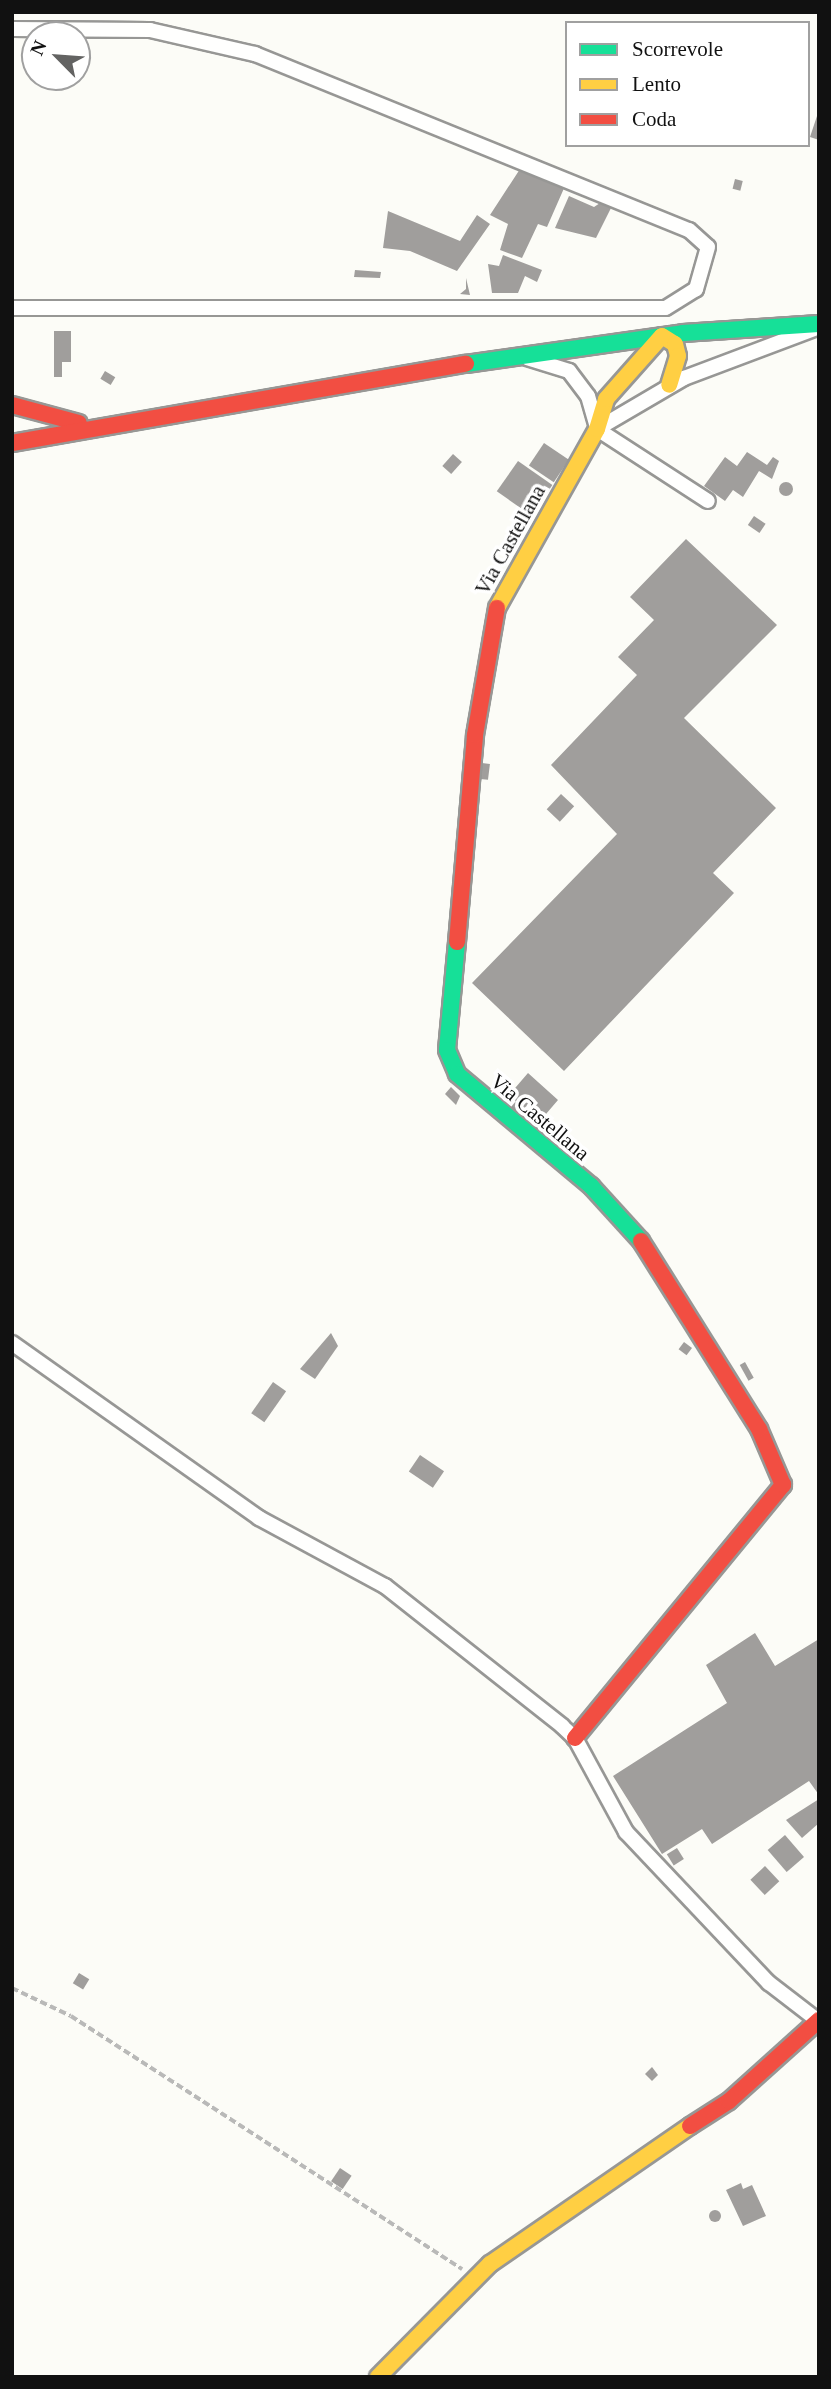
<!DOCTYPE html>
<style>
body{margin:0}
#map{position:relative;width:831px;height:2389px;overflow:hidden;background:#fcfcf7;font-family:Georgia,serif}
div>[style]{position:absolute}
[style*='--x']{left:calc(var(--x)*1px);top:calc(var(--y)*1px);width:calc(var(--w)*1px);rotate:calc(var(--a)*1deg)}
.building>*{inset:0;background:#a09e9c;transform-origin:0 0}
.round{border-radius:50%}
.path>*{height:3.5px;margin-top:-1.75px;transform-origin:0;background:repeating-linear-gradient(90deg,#b9b9b8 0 7px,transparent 0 10.5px)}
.roads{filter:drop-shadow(2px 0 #979795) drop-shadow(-2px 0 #979795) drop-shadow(0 2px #979795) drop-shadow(0 -2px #979795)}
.street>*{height:14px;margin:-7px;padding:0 7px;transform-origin:7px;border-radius:7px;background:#fffffe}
.fast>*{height:16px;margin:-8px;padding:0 8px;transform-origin:8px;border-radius:8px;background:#16e098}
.slow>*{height:16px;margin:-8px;padding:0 8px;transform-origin:8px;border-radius:8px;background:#ffcf43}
.jam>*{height:16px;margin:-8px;padding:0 8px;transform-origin:8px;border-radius:8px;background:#f24e42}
span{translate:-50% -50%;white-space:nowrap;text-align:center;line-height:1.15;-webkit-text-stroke:7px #fff;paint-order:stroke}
.street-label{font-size:21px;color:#111}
.frame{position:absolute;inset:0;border:14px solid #111;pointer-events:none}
.legend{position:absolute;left:565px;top:21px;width:245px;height:126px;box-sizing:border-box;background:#fff;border:2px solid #a0a0a0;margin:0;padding:9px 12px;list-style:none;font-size:21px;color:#111}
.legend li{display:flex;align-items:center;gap:14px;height:35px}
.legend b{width:35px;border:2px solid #a0a0a0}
.north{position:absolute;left:21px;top:21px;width:70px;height:70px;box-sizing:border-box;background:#fff;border:2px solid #a0a0a0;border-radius:50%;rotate:295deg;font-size:19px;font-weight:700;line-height:28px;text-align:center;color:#111}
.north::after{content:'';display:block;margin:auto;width:24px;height:32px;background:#636362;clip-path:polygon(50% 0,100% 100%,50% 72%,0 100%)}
</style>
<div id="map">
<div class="building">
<div style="left:30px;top:38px;width:5px;height:19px"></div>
<div style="clip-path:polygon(818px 113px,819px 113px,819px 140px,810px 137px)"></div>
<div style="clip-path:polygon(520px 169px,565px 186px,547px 227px,538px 224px,522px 258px,500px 250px,508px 224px,490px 215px)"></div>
<div style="left:735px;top:179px;width:8px;height:10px;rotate:14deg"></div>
<div style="clip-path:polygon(569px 196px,594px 207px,603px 201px,613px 204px,596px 238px,555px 228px)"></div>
<div style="clip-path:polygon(388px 211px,460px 241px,477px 215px,490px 224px,457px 271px,410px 251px,383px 248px)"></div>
<div style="clip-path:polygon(503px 255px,542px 270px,537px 282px,525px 276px,518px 293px,492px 293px,488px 264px,499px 266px)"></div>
<div style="clip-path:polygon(355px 270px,381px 272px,380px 278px,354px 277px)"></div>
<div style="clip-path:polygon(466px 278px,470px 295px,460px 294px,466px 289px)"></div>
<div style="clip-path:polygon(54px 331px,71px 331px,71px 362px,62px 362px,62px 377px,54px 377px)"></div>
<div style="left:105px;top:371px;width:12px;height:9px;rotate:31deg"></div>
<div style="left:544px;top:443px;width:30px;height:27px;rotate:34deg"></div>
<div style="clip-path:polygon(747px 452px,767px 465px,773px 457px,779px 461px,772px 479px,759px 471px,743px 497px,733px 490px,725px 501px,704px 486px,725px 457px,737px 466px)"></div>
<div style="left:453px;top:454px;width:12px;height:16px;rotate:42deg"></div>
<div style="left:518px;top:461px;width:42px;height:37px;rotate:35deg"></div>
<div class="round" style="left:779px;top:482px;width:14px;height:14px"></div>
<div style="left:754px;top:516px;width:14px;height:11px;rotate:34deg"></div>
<div style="clip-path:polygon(686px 539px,777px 625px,684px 718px,776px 808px,713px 873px,734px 893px,564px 1071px,472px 983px,617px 834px,551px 765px,637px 675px,618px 657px,654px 620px,630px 597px)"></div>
<div style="left:482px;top:763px;width:8px;height:16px;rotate:7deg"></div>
<div style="left:561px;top:794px;width:18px;height:21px;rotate:43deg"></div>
<div style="clip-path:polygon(528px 1073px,558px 1100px,540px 1121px,529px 1112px,523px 1119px,503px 1102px)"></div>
<div style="clip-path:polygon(451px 1087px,460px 1096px,456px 1105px,445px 1094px)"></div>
<div style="clip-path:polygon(331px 1333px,338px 1346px,315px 1379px,300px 1369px)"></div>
<div style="left:684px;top:1342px;width:10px;height:9px;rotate:37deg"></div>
<div style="left:745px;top:1362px;width:18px;height:6px;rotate:61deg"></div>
<div style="left:273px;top:1382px;width:16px;height:38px;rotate:35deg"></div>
<div style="left:420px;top:1455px;width:29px;height:20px;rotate:34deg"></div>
<div style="clip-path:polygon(755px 1633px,775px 1666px,819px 1639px,819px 1795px,809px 1781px,712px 1844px,702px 1829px,662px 1854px,613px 1776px,727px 1703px,706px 1665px)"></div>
<div style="clip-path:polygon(819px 1799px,819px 1823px,802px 1838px,786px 1820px)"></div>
<div style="left:785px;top:1835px;width:29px;height:23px;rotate:49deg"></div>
<div style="left:677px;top:1848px;width:13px;height:12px;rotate:58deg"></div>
<div style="left:765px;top:1866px;width:21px;height:20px;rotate:47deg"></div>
<div style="left:79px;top:1973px;width:12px;height:12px;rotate:31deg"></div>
<div style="clip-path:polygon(652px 2067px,658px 2075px,652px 2081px,645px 2074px)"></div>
<div style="left:340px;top:2168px;width:14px;height:16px;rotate:34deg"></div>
<div style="clip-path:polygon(741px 2183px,743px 2189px,752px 2185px,766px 2216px,743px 2226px,726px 2190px)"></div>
<div class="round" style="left:709px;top:2210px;width:12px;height:12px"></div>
</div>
<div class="path">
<div style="--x:12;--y:1988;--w:65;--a:25.4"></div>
<div style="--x:71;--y:2016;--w:466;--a:32.9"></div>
</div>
<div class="roads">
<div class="street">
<div style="--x:12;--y:29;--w:138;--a:0.4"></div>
<div style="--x:150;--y:30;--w:108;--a:12.9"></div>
<div style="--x:255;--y:54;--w:468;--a:22.1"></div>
<div style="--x:689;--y:230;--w:25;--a:42"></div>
<div style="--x:708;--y:247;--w:44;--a:105.9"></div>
<div style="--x:696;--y:289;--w:36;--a:148"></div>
<div style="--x:665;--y:308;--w:653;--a:180"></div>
<div style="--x:527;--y:358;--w:44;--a:17.2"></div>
<div style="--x:569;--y:371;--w:31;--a:53"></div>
<div style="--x:588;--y:396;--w:33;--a:74"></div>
<div style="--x:597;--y:429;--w:101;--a:-30.4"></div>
<div style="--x:684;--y:378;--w:142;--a:-20.6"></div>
<div style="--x:597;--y:429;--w:132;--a:33"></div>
<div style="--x:12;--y:1343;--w:303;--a:35.3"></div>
<div style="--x:259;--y:1518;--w:143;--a:28.4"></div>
<div style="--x:385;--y:1586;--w:226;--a:38.3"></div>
<div style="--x:562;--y:1726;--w:18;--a:43"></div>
<div style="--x:575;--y:1738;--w:107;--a:61.5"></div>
<div style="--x:626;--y:1832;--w:208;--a:46.6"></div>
<div style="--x:769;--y:1983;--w:61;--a:37.6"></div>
</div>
<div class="fast">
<div style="--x:466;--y:364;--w:219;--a:-8.1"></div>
<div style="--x:683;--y:333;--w:136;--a:-3.8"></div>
<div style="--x:457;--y:942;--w:108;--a:95.3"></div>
<div style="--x:447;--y:1050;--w:26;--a:67"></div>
<div style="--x:457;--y:1074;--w:175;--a:39.9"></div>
<div style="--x:591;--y:1186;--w:74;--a:47.7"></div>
</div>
<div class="slow">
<div style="--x:662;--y:336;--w:15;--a:32"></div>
<div style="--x:675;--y:344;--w:12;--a:76"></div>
<div style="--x:678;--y:356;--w:30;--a:107"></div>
<div style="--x:497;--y:608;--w:205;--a:-60.8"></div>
<div style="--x:597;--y:429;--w:31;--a:-73"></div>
<div style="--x:606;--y:399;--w:84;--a:-48.4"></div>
<div style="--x:378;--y:2377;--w:159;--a:-45.3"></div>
<div style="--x:490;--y:2264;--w:243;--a:-34.6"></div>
</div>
<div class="jam">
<div style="--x:12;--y:405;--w:69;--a:15"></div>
<div style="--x:12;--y:443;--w:461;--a:-9.9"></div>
<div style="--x:457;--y:942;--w:208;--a:-85"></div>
<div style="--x:475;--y:735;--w:129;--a:-80.2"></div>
<div style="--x:575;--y:1738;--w:328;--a:-50.6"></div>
<div style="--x:783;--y:1485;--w:61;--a:-113.2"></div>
<div style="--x:759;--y:1429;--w:222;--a:-122.1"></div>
<div style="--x:690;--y:2126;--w:46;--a:-32.7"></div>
<div style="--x:729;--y:2101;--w:121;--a:-42"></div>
</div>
</div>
<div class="street-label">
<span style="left:510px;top:540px;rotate:-61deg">Via Castellana</span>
<span style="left:540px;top:1117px;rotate:40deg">Via Castellana</span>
</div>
<div class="frame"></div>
<ul class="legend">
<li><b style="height:9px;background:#16e098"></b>Scorrevole</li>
<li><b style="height:9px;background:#ffcf43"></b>Lento</li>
<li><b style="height:9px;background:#f24e42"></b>Coda</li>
</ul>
<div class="north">N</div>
</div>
